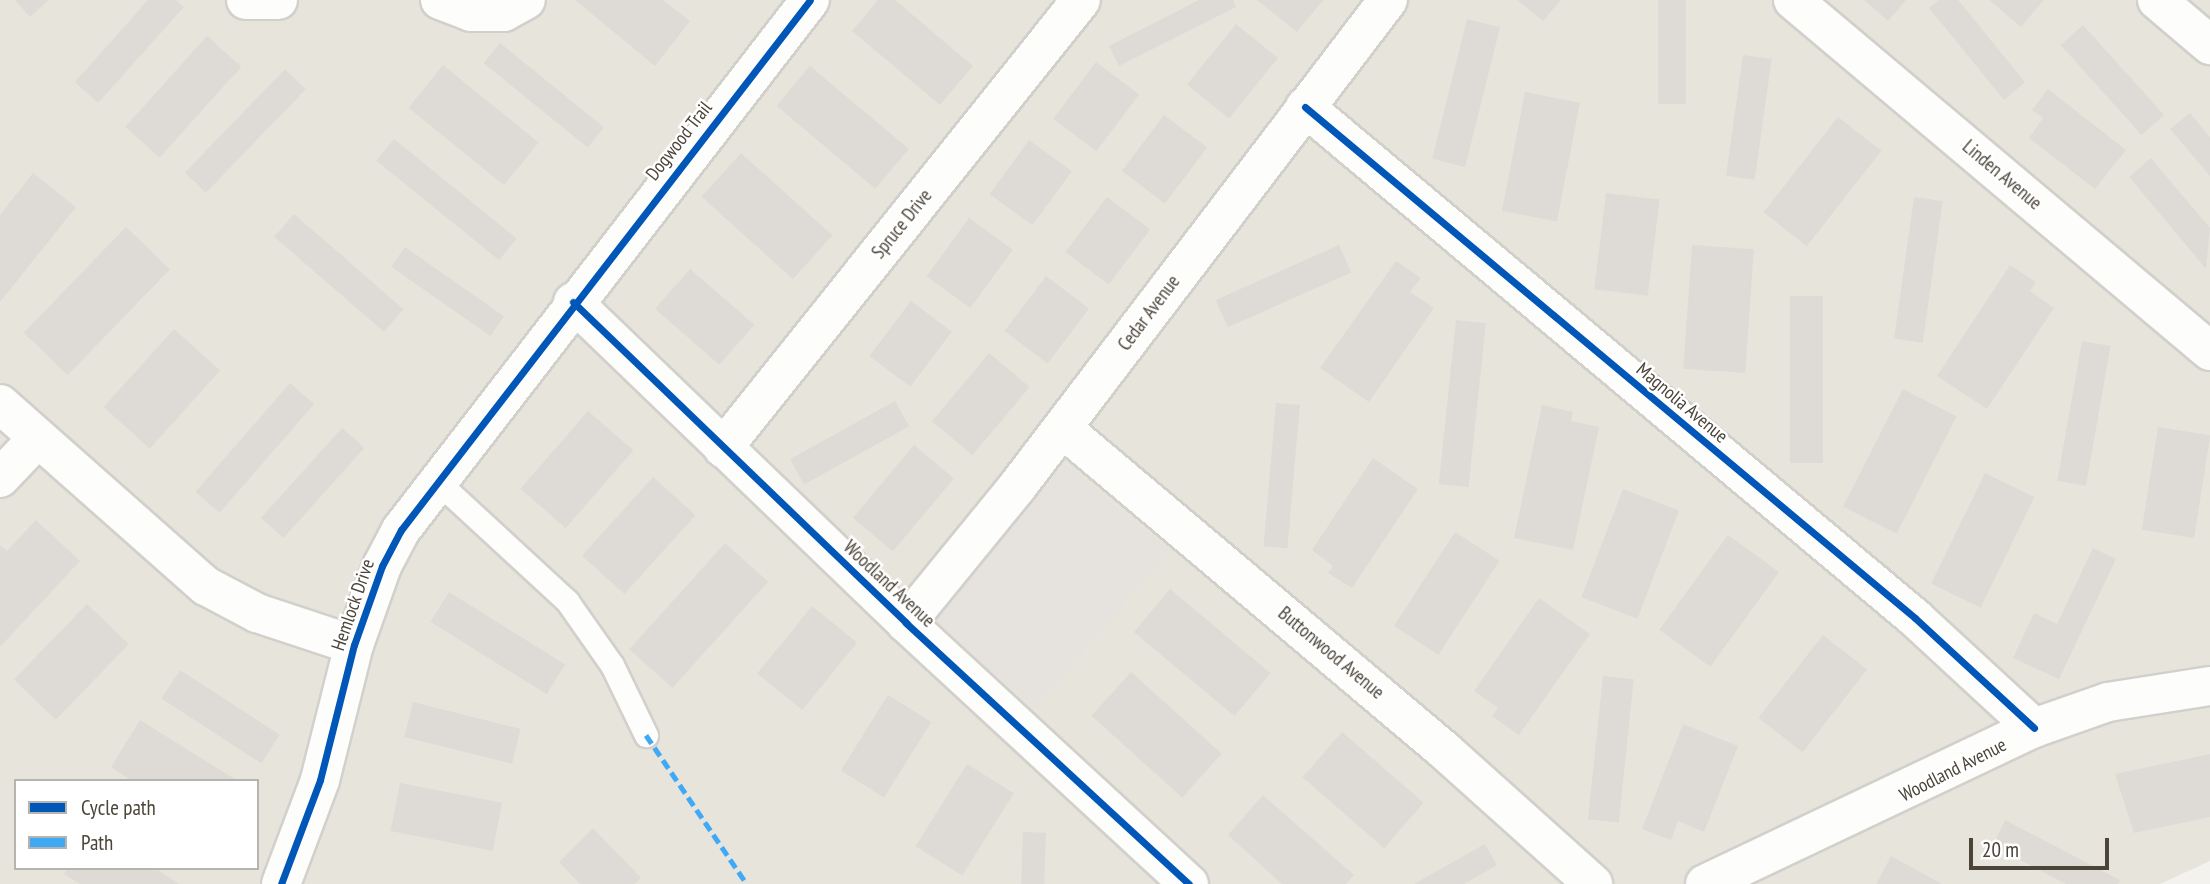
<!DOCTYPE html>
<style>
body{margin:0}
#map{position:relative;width:2210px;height:884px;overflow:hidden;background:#f4f2ee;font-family:"PT Sans Narrow",sans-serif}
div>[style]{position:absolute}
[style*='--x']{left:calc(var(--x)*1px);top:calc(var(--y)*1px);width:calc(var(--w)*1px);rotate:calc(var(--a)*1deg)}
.residential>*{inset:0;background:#e7e4dc}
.parking>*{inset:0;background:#e6e3df;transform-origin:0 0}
.building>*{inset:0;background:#dedbd6;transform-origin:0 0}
.roads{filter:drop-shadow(2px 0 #d2d0cb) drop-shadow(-2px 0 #d2d0cb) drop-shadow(0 2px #d2d0cb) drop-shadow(0 -2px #d2d0cb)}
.service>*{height:23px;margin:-11.5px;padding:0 11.5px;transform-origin:11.5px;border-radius:11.5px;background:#fdfdfc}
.minor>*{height:38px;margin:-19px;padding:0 19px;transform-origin:19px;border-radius:19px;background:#fdfdfc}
.quiet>*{height:5px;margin-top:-2.5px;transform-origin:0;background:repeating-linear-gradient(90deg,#3fa9f5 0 10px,transparent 0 15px)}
.cycleway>*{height:7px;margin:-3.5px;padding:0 3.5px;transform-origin:3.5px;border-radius:3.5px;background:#0057b8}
span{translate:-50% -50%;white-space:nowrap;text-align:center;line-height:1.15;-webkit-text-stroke:5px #fff;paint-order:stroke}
.street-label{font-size:19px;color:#4b4439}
.legend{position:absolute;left:14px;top:779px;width:245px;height:91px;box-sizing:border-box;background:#fff;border:2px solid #b7b4b0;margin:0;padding:9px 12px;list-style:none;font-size:21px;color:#4b4439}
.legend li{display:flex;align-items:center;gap:14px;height:35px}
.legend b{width:35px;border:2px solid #b7b4b0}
.scale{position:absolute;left:1969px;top:838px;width:140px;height:32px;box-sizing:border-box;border:4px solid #4b4439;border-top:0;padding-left:9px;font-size:21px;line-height:24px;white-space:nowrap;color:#4b4439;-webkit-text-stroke:5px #fff;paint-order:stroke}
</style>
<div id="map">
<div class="residential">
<div style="clip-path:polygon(evenodd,0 0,2210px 0,2210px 861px,2160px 884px,0 884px,0 0,16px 781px,257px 781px,257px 868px,16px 868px,16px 781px)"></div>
</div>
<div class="parking">
<div style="left:1065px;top:463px;width:136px;height:207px;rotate:40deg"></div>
</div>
<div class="building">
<div style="clip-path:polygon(15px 0,49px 0,30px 17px)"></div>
<div style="clip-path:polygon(148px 0,176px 0,184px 7px,98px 103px,75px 82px)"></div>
<div style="clip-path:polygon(575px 0,663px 0,690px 21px,655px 66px)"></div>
<div style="clip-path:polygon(878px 0,895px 0,973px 66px,940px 105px,852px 31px)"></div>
<div style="clip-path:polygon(1199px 0,1233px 0,1236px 7px,1119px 66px,1109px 46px)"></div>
<div style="clip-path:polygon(1257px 0,1323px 0,1297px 32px)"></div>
<div style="clip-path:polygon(1517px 0,1561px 0,1543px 21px)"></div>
<div style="left:1658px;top:0;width:28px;height:104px"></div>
<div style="clip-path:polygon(1864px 0,1906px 0,1888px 21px)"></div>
<div style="clip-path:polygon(1939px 0,1958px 0,2025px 82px,2004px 100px,1929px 8px)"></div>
<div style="clip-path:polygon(1989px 0,2044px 0,2021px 27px)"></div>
<div style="left:1467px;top:19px;width:34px;height:144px;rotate:14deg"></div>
<div style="left:1236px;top:24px;width:54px;height:78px;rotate:39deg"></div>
<div style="left:2083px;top:25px;width:121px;height:30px;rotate:48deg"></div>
<div style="left:207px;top:36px;width:46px;height:122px;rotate:42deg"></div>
<div style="left:500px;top:43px;width:134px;height:26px;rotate:39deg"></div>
<div style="left:1743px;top:55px;width:29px;height:122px;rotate:8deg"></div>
<div style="left:1096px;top:62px;width:54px;height:71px;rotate:37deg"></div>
<div style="left:443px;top:65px;width:123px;height:55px;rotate:39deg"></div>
<div style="left:810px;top:66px;width:129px;height:52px;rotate:40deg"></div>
<div style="left:285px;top:69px;width:29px;height:144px;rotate:44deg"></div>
<div style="clip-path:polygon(2048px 89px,2126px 150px,2095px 189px,2029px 138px,2043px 118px,2032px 110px)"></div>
<div style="left:1525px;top:92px;width:56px;height:121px;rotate:11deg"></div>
<div style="clip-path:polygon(2190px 113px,2210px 137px,2210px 176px,2170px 129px)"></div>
<div style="left:1164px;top:115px;width:54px;height:70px;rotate:37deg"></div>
<div style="left:1838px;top:117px;width:55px;height:121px;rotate:38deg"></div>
<div style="left:394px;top:139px;width:158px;height:28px;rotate:39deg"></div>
<div style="left:1029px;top:140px;width:53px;height:67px;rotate:36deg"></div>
<div style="left:741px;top:153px;width:123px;height:59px;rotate:42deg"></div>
<div style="clip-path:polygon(2151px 158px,2210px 228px,2206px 269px,2129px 177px)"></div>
<div style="clip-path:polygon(33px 173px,76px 207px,0 302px,0 215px)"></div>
<div style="left:1606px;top:193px;width:54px;height:97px;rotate:7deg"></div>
<div style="left:1107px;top:197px;width:54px;height:69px;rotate:37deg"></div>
<div style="left:1914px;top:197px;width:29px;height:143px;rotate:8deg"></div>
<div style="left:294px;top:214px;width:145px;height:30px;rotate:41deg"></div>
<div style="left:969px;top:218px;width:54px;height:72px;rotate:36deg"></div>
<div style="left:126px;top:227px;width:61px;height:147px;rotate:44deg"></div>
<div style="left:1339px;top:245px;width:30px;height:135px;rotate:66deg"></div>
<div style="left:1692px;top:245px;width:62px;height:124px;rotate:4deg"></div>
<div style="left:405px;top:247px;width:121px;height:24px;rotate:35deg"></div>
<div style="clip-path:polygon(1396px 261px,1421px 278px,1410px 292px,1434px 308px,1369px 402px,1320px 368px)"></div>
<div style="clip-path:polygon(2010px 265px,2036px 282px,2030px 291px,2054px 308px,1987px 409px,1937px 376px)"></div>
<div style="left:690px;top:269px;width:85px;height:53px;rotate:41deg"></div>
<div style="left:1046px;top:276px;width:54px;height:69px;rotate:37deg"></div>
<div style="left:1790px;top:296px;width:33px;height:167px"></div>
<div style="left:911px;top:301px;width:51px;height:69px;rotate:37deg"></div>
<div style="left:1456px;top:320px;width:30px;height:165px;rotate:6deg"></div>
<div style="left:174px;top:329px;width:62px;height:105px;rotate:42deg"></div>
<div style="left:2082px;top:341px;width:29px;height:142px;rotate:10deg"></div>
<div style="left:989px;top:353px;width:53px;height:89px;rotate:40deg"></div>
<div style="left:290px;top:383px;width:32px;height:144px;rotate:41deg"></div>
<div style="left:1903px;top:389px;width:60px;height:132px;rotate:27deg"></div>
<div style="left:895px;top:401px;width:29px;height:120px;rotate:61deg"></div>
<div style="left:1276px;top:403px;width:24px;height:144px;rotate:5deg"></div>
<div style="clip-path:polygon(1542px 405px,1573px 412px,1571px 421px,1599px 427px,1573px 550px,1514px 538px)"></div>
<div style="left:588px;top:411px;width:60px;height:103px;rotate:41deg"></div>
<div style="left:2158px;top:427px;width:53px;height:104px;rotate:9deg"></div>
<div style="left:342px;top:428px;width:30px;height:121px;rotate:42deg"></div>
<div style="left:914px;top:445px;width:52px;height:95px;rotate:40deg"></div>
<div style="clip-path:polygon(1373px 458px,1418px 489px,1352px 588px,1328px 573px,1333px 566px,1312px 550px)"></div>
<div style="left:1985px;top:473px;width:55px;height:123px;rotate:26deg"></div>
<div style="left:653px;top:477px;width:57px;height:106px;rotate:42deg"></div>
<div style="left:1623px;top:489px;width:60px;height:116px;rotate:21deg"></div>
<div style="clip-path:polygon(36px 520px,80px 561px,0 647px,0 545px,7px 551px)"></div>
<div style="left:1455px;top:532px;width:53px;height:112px;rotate:33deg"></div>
<div style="left:1728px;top:535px;width:63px;height:117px;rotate:36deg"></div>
<div style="left:725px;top:543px;width:58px;height:143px;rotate:42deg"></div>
<div style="clip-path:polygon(2093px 548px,2116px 559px,2059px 679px,2013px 658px,2034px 613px,2057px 624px)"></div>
<div style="left:1170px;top:589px;width:131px;height:56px;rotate:40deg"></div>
<div style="left:449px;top:592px;width:137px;height:35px;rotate:32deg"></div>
<div style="clip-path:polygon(1539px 598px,1590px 634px,1519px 735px,1492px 716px,1498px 708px,1474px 691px)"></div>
<div style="left:87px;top:604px;width:58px;height:105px;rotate:44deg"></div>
<div style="left:812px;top:606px;width:58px;height:87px;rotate:39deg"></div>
<div style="left:1823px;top:635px;width:56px;height:105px;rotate:38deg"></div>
<div style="left:180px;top:670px;width:119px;height:34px;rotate:33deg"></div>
<div style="left:1131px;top:672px;width:122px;height:59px;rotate:42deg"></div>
<div style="left:1603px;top:676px;width:31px;height:144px;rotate:6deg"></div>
<div style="left:888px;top:695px;width:51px;height:89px;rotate:32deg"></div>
<div style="left:413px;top:702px;width:111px;height:36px;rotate:14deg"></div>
<div style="clip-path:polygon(140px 720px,238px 781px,132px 781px,111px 767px)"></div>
<div style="clip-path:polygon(1683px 724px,1738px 746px,1704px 832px,1678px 821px,1671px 840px,1642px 829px)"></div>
<div style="left:1342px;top:732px;width:108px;height:60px;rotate:41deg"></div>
<div style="clip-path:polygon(2210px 754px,2210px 817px,2134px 833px,2115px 774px)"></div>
<div style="left:967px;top:764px;width:55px;height:97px;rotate:32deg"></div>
<div style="left:400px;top:783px;width:104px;height:49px;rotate:11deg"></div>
<div style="clip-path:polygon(1263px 795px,1354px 875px,1346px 884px,1282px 884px,1228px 835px)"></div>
<div style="clip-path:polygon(2005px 820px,2120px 880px,2118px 884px,2066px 884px,1993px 846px)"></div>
<div style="clip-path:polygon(593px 828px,641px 878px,635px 884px,580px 884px,559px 862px)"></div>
<div style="left:1023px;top:832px;width:23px;height:52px;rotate:2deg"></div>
<div style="clip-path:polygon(1485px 844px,1497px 865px,1464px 884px,1414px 884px)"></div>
<div style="clip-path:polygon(1891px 856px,1942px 884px,1876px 884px)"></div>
<div style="clip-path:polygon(68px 868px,155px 868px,179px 884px,80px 884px,64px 874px)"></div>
</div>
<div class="roads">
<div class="service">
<div style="--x:438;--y:482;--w:176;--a:42.7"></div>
<div style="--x:567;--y:601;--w:78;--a:54.9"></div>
<div style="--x:612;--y:665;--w:78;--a:64.1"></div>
</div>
<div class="minor">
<div style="--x:246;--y:0;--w:32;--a:0"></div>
<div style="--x:440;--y:0;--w:33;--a:21"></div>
<div style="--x:471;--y:12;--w:33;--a:0"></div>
<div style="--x:504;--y:12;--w:25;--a:-29"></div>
<div style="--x:1793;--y:0;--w:545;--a:40.09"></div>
<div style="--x:2157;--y:0;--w:70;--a:40.3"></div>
<div style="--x:1305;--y:107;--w:796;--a:39.95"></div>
<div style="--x:1915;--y:618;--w:162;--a:42.7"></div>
<div style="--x:573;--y:302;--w:463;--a:43.9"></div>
<div style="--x:906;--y:623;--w:385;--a:42.7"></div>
<div style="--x:0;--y:404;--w:275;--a:41.5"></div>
<div style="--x:206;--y:586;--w:58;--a:27.9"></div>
<div style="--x:257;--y:613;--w:102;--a:18.3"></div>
<div style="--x:1062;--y:428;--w:501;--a:40.14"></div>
<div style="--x:1445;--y:751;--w:199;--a:41.9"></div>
<div style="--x:723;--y:448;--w:573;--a:-51.37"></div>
<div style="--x:0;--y:478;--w:55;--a:-46.5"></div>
<div style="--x:906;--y:623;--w:176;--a:-50.8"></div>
<div style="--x:1017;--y:487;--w:612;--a:-52.7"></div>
<div style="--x:281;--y:884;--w:111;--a:-69.4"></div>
<div style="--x:320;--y:780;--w:139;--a:-75.9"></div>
<div style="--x:354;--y:645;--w:84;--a:-70.5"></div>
<div style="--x:382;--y:566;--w:41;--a:-62.2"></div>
<div style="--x:401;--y:530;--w:669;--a:-52.34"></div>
<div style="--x:1705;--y:884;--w:364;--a:-25.4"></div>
<div style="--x:2034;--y:728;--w:78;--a:-19.4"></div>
<div style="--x:2108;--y:702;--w:103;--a:-8.9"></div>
</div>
</div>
<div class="quiet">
<div style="--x:646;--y:735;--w:180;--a:55.9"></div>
</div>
<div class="cycleway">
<div style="--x:1305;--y:107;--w:796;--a:39.95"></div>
<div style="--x:1915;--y:618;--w:162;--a:42.7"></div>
<div style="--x:573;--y:302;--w:463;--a:43.9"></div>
<div style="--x:906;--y:623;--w:385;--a:42.7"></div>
<div style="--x:281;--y:884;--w:111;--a:-69.4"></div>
<div style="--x:320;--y:780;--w:139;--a:-75.9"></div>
<div style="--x:354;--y:645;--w:84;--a:-70.5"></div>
<div style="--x:382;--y:566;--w:41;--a:-62.2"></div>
<div style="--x:401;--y:530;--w:669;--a:-52.34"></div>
</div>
<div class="street-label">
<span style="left:679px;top:141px;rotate:-52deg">Dogwood Trail</span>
<span style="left:2002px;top:175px;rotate:40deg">Linden Avenue</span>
<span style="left:902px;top:224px;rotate:-51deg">Spruce Drive</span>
<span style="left:1149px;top:313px;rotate:-53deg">Cedar Avenue</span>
<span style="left:1682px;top:403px;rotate:40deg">Magnolia Avenue</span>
<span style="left:889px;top:584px;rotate:43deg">Woodland Avenue</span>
<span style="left:353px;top:605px;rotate:-71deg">Hemlock Drive</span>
<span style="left:1331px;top:653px;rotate:40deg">Buttonwood Avenue</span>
<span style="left:1953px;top:770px;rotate:-27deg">Woodland Avenue</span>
</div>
<ul class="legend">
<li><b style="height:9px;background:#0057b8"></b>Cycle path</li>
<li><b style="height:9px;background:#3fa9f5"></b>Path</li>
</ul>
<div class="scale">20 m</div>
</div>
